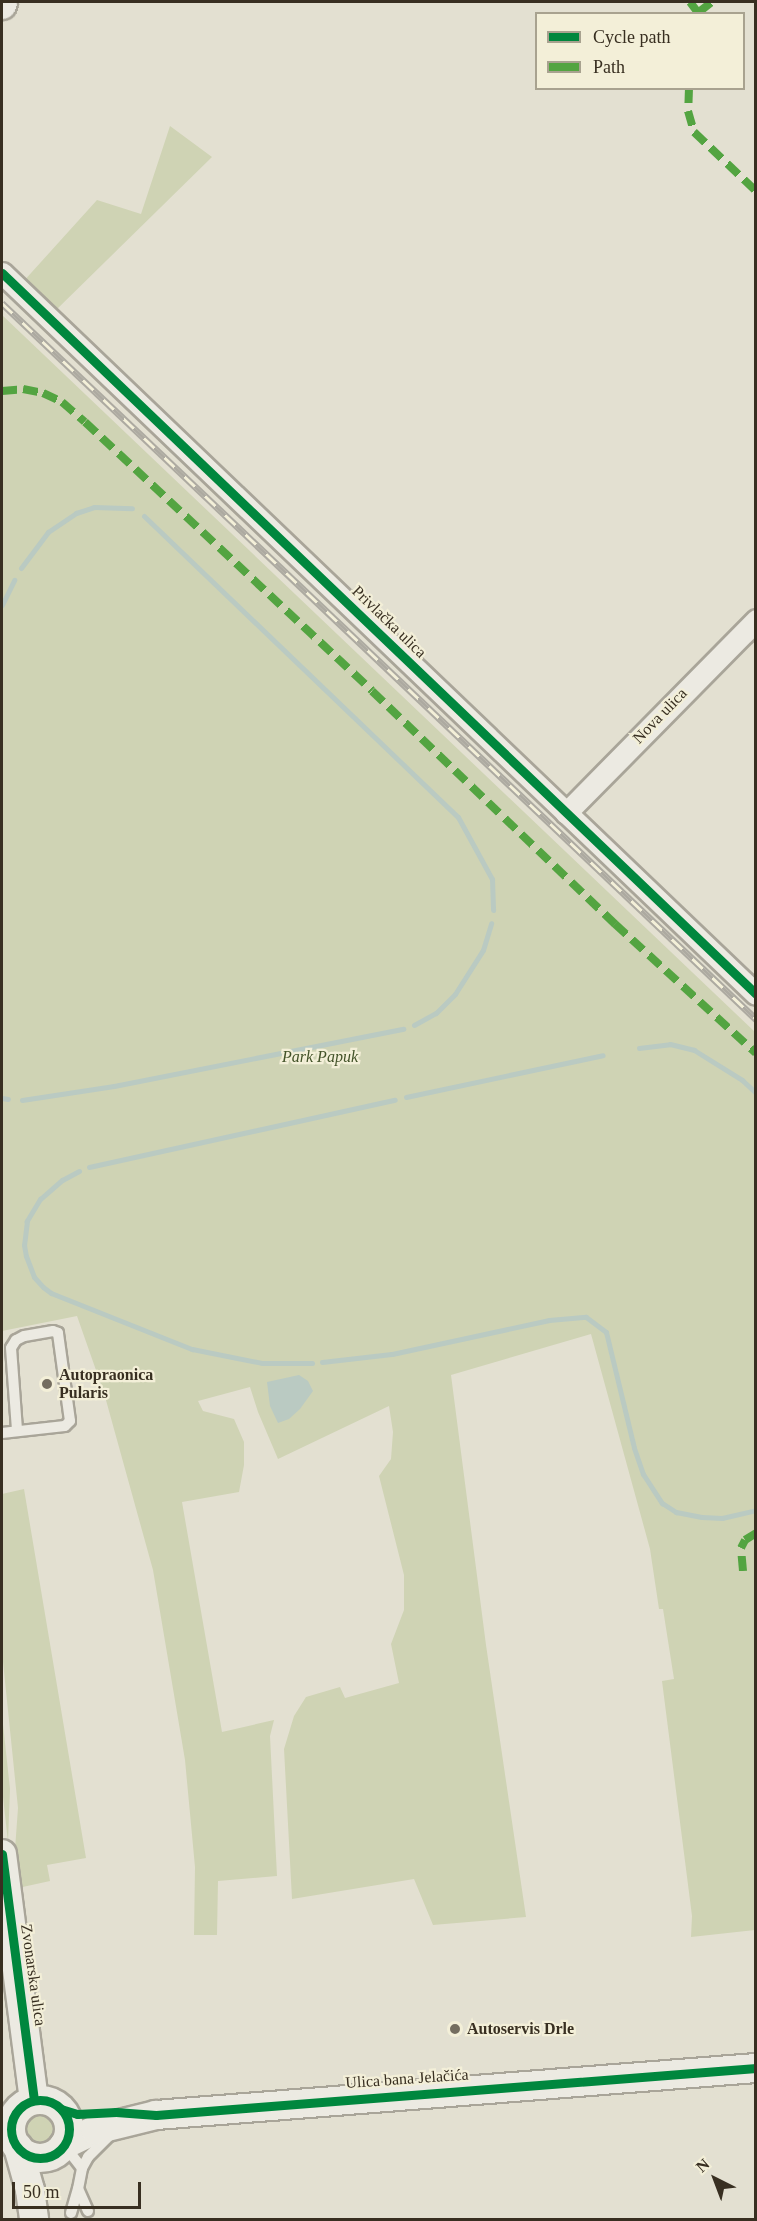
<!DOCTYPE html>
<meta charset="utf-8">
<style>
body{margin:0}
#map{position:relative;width:757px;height:2221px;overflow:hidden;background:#e3e0d1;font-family:"Times New Roman",serif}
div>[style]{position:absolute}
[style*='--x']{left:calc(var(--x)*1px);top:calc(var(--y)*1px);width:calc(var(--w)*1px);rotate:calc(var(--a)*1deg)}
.green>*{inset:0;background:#cfd3b4}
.round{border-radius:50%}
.water>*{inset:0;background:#bacac2}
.stream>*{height:5px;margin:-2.5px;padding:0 2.5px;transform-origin:2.5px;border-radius:2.5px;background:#bacac2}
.roads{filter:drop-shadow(2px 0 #a9a599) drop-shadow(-2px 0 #a9a599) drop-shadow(0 2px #a9a599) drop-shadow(0 -2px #a9a599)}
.lane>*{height:10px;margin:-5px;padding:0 5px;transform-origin:5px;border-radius:5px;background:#eceae2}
.street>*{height:21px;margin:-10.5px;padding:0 10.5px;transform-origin:10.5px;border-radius:10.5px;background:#eceae2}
.secondary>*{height:28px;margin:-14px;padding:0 14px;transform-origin:14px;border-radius:14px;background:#eceae2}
.secondary>.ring{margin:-14px;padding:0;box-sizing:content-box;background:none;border:28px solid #eceae2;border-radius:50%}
.rail>*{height:7px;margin-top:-3.5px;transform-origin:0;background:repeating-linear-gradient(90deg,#f3efd8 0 14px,#adaaa1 0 28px);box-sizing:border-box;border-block:2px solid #adaaa1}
.quiet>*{height:8px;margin-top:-4px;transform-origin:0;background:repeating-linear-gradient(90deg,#53a441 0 15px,transparent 0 23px)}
.cycleway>*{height:9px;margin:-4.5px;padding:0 4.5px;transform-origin:4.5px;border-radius:4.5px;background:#00873e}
.cycleway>.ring{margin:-4.5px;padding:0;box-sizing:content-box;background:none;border:9px solid #00873e;border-radius:50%}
.dots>*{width:16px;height:16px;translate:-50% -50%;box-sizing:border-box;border:3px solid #f3efd8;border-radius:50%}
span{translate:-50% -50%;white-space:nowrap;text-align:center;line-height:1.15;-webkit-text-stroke:4.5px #f3efd8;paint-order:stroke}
.street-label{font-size:16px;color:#382f21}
.park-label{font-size:16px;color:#435329;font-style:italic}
.poi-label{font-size:16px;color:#382f21;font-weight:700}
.left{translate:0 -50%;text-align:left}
.frame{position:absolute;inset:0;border:3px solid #382f21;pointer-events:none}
.legend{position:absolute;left:535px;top:12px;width:210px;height:78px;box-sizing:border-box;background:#f3efd8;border:2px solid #a8a28f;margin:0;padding:8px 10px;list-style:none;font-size:18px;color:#382f21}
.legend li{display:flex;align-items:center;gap:12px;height:30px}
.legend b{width:30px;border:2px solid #a8a28f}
.north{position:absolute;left:685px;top:2149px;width:60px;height:60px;-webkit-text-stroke:4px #f3efd8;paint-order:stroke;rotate:318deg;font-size:16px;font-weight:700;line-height:24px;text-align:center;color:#382f21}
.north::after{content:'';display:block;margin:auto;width:21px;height:27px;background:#382f21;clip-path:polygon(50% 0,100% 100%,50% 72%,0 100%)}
.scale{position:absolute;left:12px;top:2182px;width:129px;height:27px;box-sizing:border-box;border:3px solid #382f21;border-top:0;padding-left:8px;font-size:18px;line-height:21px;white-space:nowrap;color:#382f21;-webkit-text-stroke:4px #f3efd8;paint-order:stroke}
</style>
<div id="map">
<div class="green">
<div style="clip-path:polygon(170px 126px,212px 157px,53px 313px,22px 283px,97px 200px,141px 214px)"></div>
<div style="clip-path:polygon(2px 315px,755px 1032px,755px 1930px,691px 1937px,692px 1916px,662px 1681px,674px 1679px,663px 1609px,659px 1609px,650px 1549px,591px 1334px,451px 1375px,486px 1645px,526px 1917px,433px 1925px,414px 1879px,292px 1899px,284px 1749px,294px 1716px,306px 1697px,340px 1687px,345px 1698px,399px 1683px,391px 1644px,404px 1610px,404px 1575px,379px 1476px,391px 1459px,393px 1432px,389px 1406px,278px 1459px,258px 1412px,250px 1387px,198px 1401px,203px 1411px,234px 1419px,244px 1442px,244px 1465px,239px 1492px,182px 1502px,222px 1732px,274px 1720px,270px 1736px,277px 1876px,218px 1881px,217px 1935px,194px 1935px,195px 1867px,185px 1760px,153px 1570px,104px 1393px,77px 1316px,2px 1331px)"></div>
<div style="clip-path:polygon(24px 1489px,86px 1858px,47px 1865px,50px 1881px,18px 1888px,14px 1863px,18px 1808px,2px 1652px,2px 1494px)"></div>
<div style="clip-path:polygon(2px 1715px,10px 1789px,8px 1842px,2px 1788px)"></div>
<div class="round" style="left:25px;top:2115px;width:32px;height:32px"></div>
</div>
<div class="water">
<div style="clip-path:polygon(299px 1375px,308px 1381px,313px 1391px,300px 1409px,289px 1419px,278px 1423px,270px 1406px,267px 1382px)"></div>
</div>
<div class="stream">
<div style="--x:144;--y:516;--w:435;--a:43.8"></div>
<div style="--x:458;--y:817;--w:71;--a:61.3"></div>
<div style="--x:492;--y:879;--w:31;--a:88"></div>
<div style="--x:21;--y:568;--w:45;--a:-53.1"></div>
<div style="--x:48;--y:532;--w:34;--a:-34"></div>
<div style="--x:76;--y:513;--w:19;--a:-18"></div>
<div style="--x:94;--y:507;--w:38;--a:2"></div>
<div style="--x:2;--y:605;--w:28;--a:-64"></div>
<div style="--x:414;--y:1025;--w:25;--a:-29"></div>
<div style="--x:436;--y:1013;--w:27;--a:-45"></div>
<div style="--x:455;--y:994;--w:52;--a:-57.5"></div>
<div style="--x:483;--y:950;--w:28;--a:-73"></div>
<div style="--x:639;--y:1048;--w:31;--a:-7"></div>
<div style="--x:670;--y:1044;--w:25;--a:14"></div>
<div style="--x:694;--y:1050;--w:57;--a:32"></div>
<div style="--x:742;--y:1080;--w:19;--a:43"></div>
<div style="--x:406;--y:1097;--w:201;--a:-12"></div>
<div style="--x:2;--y:1098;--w:6;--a:9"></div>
<div style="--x:22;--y:1100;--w:93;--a:-8.7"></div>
<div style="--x:114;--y:1086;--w:295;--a:-11.2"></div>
<div style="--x:89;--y:1167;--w:313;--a:-12.4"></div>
<div style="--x:79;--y:1171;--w:19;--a:152"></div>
<div style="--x:62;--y:1180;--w:29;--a:139"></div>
<div style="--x:40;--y:1199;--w:26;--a:121"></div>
<div style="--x:27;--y:1221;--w:24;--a:97"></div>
<div style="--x:24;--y:1245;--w:11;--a:80"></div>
<div style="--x:26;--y:1256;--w:22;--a:69"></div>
<div style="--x:34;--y:1277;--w:13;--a:48"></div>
<div style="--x:43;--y:1287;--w:10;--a:37"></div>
<div style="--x:51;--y:1293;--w:152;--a:21.7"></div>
<div style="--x:192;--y:1349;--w:71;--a:11.3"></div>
<div style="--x:262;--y:1363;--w:50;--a:0"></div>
<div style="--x:322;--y:1362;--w:70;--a:-6.5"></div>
<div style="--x:392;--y:1354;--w:161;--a:-12.2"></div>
<div style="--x:549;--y:1320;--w:37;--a:-5"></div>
<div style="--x:586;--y:1317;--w:25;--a:37"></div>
<div style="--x:606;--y:1332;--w:119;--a:76.4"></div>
<div style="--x:634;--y:1448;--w:28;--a:71"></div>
<div style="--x:643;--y:1474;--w:35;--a:57"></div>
<div style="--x:662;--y:1503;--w:17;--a:33"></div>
<div style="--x:676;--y:1512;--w:26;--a:11"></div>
<div style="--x:702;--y:1517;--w:20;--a:3"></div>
<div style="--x:722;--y:1518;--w:35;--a:-13"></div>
</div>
<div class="roads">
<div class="lane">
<div style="--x:2;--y:1433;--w:63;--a:-6.3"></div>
<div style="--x:65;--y:1426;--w:7;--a:-45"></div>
<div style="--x:70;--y:1421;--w:89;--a:-97.8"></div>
<div style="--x:58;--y:1333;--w:5;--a:-158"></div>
<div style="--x:53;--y:1331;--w:29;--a:170"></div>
<div style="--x:24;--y:1336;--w:9;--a:153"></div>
<div style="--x:16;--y:1340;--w:9;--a:122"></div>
<div style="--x:11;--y:1348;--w:82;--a:85.8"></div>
<div style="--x:64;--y:2145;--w:29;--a:52"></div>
<div style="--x:88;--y:2211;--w:24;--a:-114"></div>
<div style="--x:78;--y:2189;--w:21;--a:-79"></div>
<div style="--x:82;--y:2168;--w:13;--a:-61"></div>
<div style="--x:88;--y:2157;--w:33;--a:-45"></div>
<div style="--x:71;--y:2213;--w:25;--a:-74"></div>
</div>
<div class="street">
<div style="--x:2;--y:273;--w:1043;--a:43.72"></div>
<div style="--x:566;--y:813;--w:271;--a:-45.4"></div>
</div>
<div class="secondary">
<div style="--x:2;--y:5;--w:3;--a:-72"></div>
<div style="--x:2;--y:1854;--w:248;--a:82.6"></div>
<div class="ring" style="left:11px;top:2100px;width:30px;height:30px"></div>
<div style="--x:64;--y:2145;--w:34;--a:-26"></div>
<div style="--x:95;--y:2130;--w:63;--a:-13.8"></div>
<div style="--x:156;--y:2115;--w:602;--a:-4.48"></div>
<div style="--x:18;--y:2147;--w:45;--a:74.4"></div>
<div style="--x:30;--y:2190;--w:30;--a:82"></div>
</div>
</div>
<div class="rail">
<div style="--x:2;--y:303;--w:1040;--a:43.52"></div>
</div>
<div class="quiet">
<div style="--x:690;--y:2;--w:15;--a:53"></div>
<div style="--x:699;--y:12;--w:16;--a:-38"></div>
<div style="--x:689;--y:88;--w:23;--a:92"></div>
<div style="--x:688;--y:111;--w:22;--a:74"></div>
<div style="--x:694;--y:132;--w:86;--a:43.6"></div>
<div style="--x:2;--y:391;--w:21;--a:-5"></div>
<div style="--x:23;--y:389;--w:20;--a:11"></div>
<div style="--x:43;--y:393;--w:21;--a:25"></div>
<div style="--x:62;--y:402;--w:30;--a:41"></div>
<div style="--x:85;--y:422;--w:393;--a:43.1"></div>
<div style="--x:372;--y:691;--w:337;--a:43.8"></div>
<div style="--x:615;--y:924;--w:191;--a:42.5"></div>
<div style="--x:743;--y:1571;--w:23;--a:-95"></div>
<div style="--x:741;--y:1548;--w:9;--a:-63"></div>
<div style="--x:745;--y:1540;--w:13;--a:-32"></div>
</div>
<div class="cycleway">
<div style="--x:2;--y:273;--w:1043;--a:43.72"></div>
<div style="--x:2;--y:1854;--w:248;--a:82.6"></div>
<div class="ring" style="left:11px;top:2100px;width:49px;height:49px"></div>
<div style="--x:61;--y:2109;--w:17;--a:17"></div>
<div style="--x:77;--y:2114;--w:39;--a:-3"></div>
<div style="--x:116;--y:2112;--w:40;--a:4.3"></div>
<div style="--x:156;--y:2115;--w:602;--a:-4.48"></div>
</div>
<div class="dots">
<div style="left:47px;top:1384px;background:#746d5f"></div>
<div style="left:455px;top:2029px;background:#746d5f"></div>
</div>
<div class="street-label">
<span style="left:389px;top:622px;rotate:44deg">Privlačka ulica</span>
<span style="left:660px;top:716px;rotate:-46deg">Nova ulica</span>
<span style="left:33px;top:1975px;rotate:82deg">Zvonarska ulica</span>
<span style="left:407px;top:2079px;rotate:-4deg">Ulica bana Jelačića</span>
</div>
<div class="park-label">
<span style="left:320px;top:1057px">Park Papuk</span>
</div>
<div class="poi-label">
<span class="left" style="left:59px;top:1384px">Autopraonica<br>Pularis</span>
<span class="left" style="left:467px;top:2029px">Autoservis Drle</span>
</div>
<div class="frame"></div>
<ul class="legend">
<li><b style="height:8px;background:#00873e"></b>Cycle path</li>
<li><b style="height:8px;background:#53a441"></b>Path</li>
</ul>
<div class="north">N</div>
<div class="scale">50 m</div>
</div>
